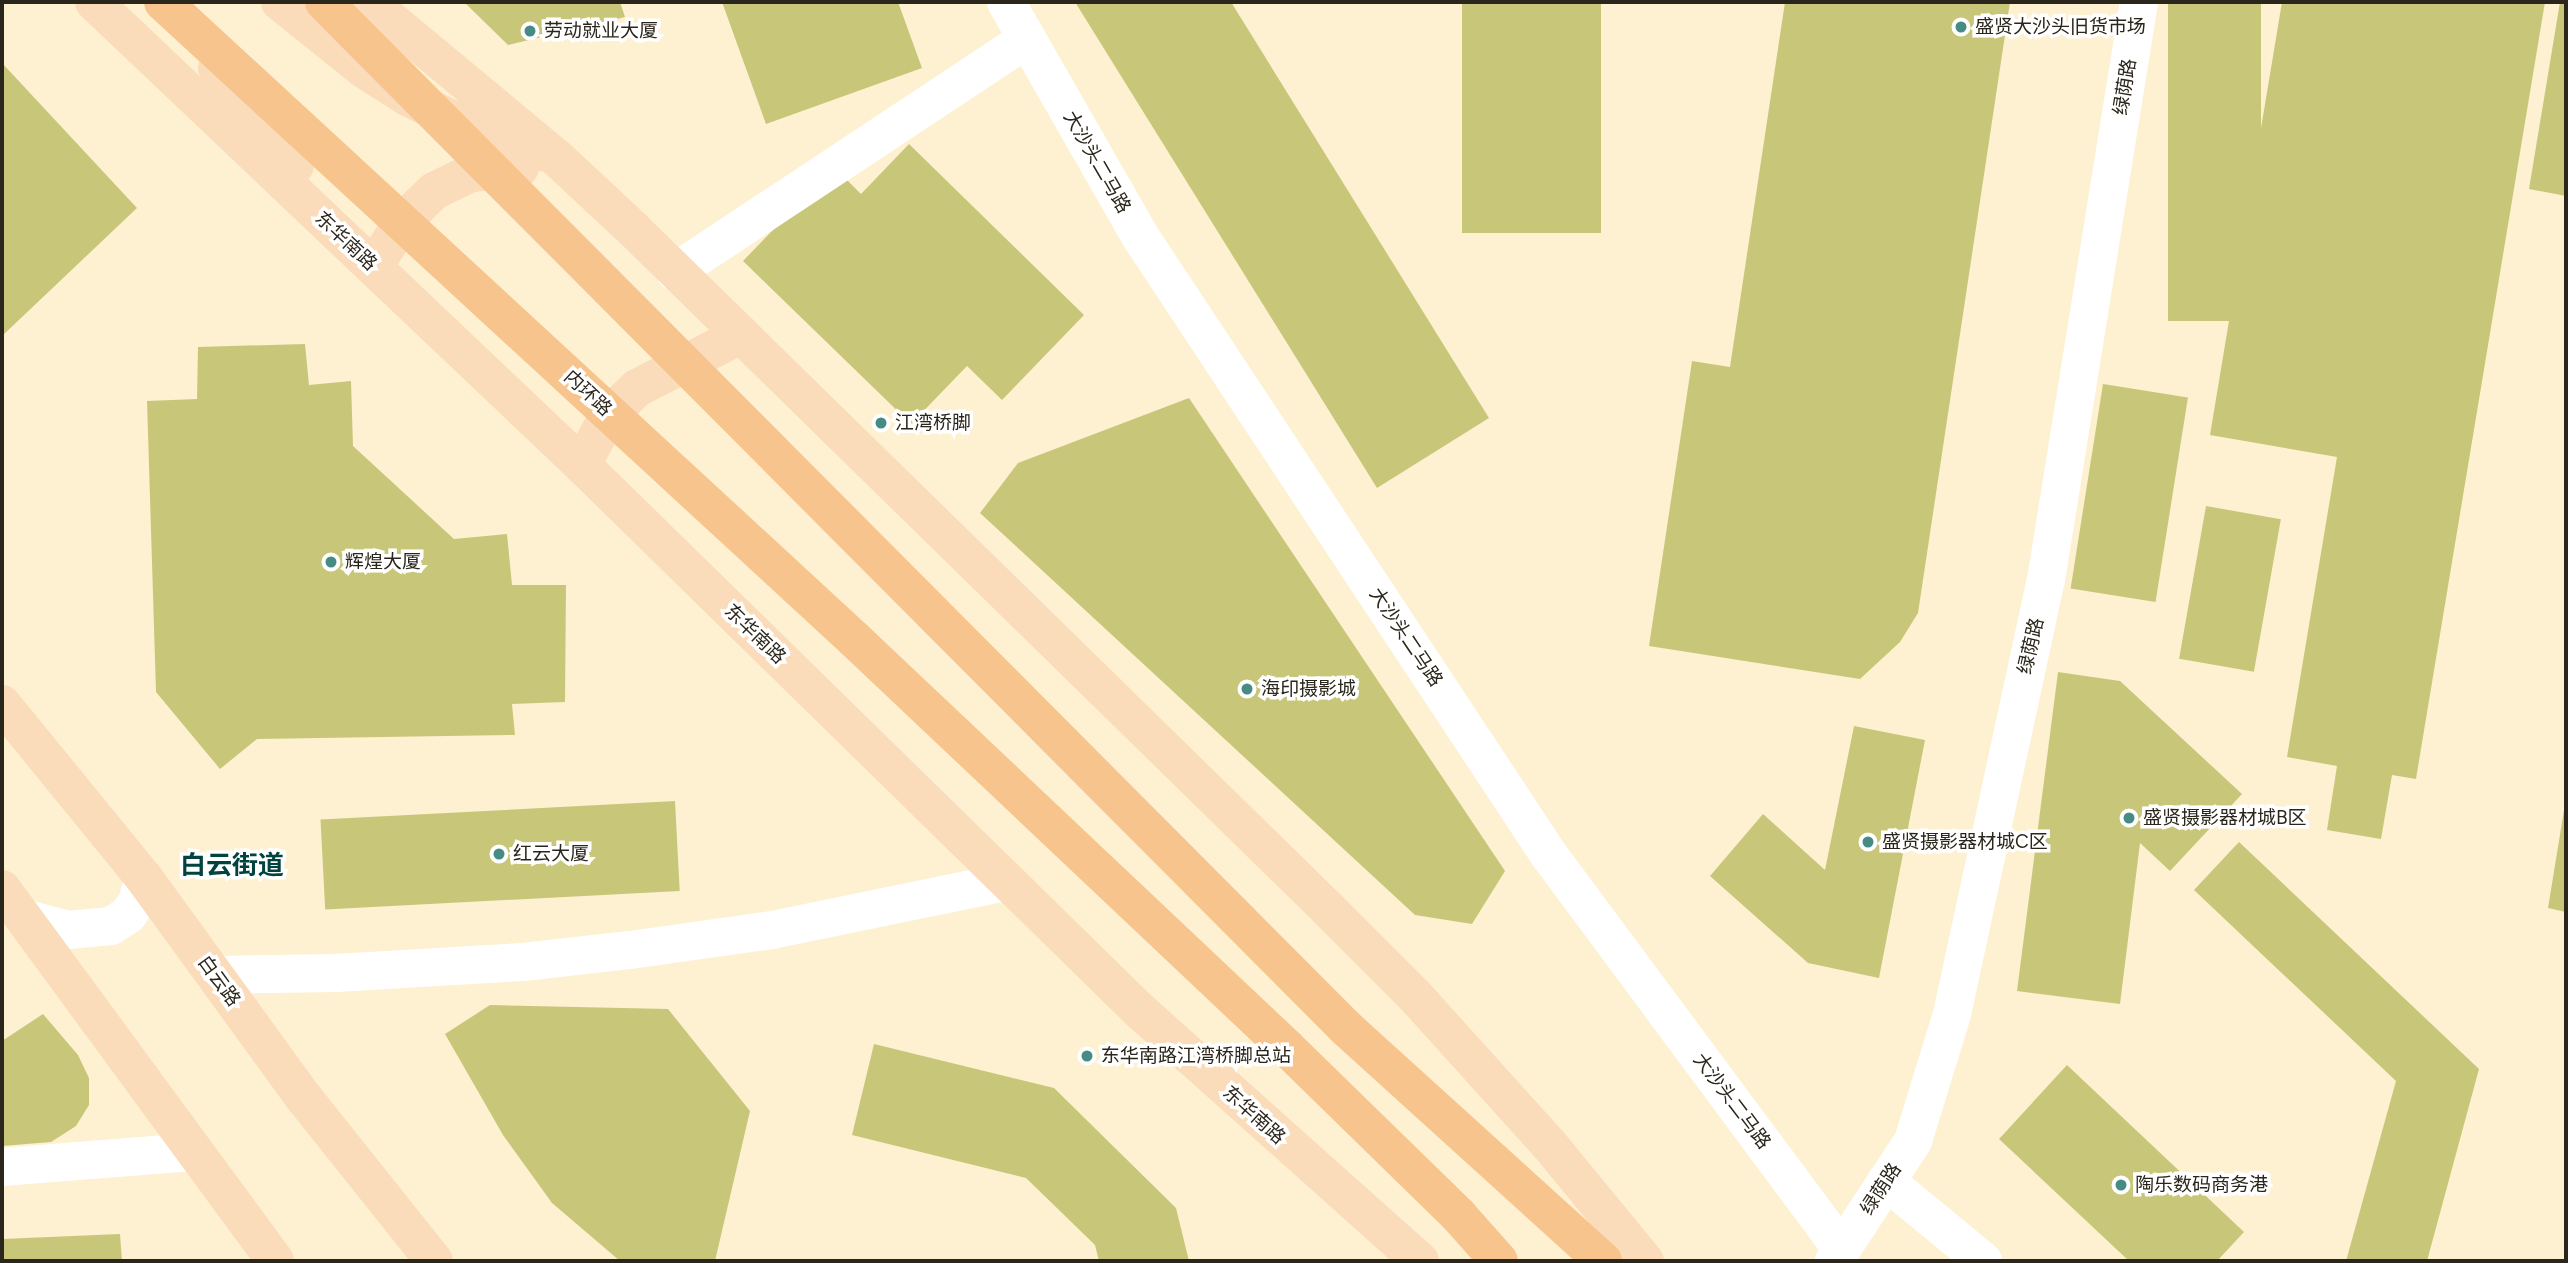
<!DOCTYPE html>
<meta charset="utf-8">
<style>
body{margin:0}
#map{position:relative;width:2568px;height:1263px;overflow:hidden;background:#fdf1d2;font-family:Figtree,"Noto Sans SC",sans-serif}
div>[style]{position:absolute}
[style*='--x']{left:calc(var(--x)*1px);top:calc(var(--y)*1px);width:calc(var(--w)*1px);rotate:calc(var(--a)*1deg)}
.building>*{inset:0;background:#c8c779;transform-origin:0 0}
.minor>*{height:38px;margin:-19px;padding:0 19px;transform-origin:19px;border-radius:19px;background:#fff}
.major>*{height:38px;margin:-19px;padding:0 19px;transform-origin:19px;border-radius:19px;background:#fadcbb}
.highway>*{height:38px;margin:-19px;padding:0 19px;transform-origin:19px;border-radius:19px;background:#f7c48d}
.dots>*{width:19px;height:19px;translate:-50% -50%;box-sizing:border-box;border:4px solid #fff;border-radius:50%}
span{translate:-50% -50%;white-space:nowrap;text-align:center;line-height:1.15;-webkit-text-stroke:7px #fff;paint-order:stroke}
.poi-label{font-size:19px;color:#2b261b}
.left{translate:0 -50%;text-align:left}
.street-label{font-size:19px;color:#2b261b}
.district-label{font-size:26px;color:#01433f;font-weight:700}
.frame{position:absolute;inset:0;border:4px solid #2b261b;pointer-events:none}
</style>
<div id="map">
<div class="building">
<div style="clip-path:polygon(464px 2px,620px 2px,625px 17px,508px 45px)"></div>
<div style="clip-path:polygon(722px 2px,898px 2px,922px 68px,766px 124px)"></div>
<div style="clip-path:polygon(1075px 2px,1231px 2px,1489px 418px,1377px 488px)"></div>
<div style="left:1462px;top:2px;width:139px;height:231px"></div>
<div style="clip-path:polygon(1785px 2px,2010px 2px,1918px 613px,1900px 642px,1860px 679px,1649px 646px,1692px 361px,1730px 367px)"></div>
<div style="left:2168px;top:2px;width:93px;height:319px"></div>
<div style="clip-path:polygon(2282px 2px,2545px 2px,2416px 779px,2392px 775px,2381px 839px,2327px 830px,2337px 766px,2287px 757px,2337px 457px,2210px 435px)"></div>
<div style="clip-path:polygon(2560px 2px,2566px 2px,2566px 196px,2529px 189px)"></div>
<div style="clip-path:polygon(2px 63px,137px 208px,2px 336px)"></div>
<div style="clip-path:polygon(909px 144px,1084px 315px,1002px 400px,967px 366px,911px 424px,743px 261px,834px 167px,861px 194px)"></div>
<div style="clip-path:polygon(305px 344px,309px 385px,351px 381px,353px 446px,454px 539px,507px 534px,512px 585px,566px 585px,565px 702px,512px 704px,515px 735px,257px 739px,220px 769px,156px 692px,147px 401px,197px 399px,198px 347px)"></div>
<div style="left:2103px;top:384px;width:86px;height:207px;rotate:9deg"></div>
<div style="clip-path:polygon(1189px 398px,1505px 871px,1472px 924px,1415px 915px,980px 513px,1018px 463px)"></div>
<div style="left:2206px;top:506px;width:76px;height:155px;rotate:10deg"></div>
<div style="clip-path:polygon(2058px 672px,2120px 681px,2242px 794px,2170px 871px,2140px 843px,2120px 1004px,2017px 991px)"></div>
<div style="clip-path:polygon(1854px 726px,1925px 740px,1879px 978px,1808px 963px,1710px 876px,1763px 814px,1825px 870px)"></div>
<div style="left:675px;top:801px;width:90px;height:355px;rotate:87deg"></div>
<div style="clip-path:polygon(2565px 804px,2566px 804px,2566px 912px,2548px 908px)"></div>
<div style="clip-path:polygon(2239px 842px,2479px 1069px,2427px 1261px,2346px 1261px,2396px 1081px,2194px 890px)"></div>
<div style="clip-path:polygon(490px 1005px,668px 1009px,750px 1111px,715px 1261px,620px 1261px,552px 1203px,503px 1135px,445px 1034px)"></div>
<div style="clip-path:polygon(43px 1014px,78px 1055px,89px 1078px,89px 1105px,76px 1126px,51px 1142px,2px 1146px,2px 1041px)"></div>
<div style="clip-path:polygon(874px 1044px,1054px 1088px,1176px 1208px,1189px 1261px,1099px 1261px,1095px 1245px,1026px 1178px,852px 1135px)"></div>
<div style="clip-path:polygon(2067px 1065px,2244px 1232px,2217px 1261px,2129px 1261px,1999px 1139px)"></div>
<div style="clip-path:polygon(120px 1234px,122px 1261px,2px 1261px,2px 1239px)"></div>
</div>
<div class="minor">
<div style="--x:1006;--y:2;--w:270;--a:60.2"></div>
<div style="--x:1140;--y:236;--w:742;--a:56.55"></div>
<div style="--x:1549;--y:855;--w:491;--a:53.4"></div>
<div style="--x:675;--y:272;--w:422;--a:-33.5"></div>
<div style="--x:24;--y:918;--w:46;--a:15.3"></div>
<div style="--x:68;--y:930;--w:43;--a:-5.3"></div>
<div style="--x:111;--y:926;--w:20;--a:-33"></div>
<div style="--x:128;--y:915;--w:16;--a:-55"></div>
<div style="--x:137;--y:902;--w:25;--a:-74"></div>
<div style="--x:214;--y:975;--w:122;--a:-0.9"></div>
<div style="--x:336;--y:973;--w:187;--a:-3.4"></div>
<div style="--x:523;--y:962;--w:108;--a:-6.4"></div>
<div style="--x:630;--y:950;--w:143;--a:-8"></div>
<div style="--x:772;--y:930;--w:239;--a:-11.6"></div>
<div style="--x:2;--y:1167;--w:191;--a:-4.5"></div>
<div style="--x:1886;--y:1181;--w:126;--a:39.5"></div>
<div style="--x:1834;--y:1261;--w:144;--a:-56.6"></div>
<div style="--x:1913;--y:1141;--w:133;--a:-72.9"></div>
<div style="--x:1952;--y:1014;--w:444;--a:-77.8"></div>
<div style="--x:2046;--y:580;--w:585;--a:-80.86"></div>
</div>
<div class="major">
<div style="--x:94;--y:2;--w:673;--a:43.49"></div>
<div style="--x:582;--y:465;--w:779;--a:44.38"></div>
<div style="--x:1139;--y:1010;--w:377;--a:41.8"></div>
<div style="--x:280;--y:2;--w:109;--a:38.7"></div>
<div style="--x:365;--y:70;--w:52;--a:32.5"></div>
<div style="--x:409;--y:98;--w:68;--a:26.2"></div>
<div style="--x:470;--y:128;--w:72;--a:20.2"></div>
<div style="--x:369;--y:2;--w:247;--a:39.7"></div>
<div style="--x:559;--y:160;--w:103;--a:43"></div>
<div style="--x:634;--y:230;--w:971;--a:44.37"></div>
<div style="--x:1328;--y:909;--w:123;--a:45"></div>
<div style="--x:1415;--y:996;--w:198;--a:47.9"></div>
<div style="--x:1548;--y:1143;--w:153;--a:50.6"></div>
<div style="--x:217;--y:68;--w:125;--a:51.5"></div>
<div style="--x:374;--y:267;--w:54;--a:-57.8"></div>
<div style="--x:403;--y:221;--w:43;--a:-44.1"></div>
<div style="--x:434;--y:191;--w:41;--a:-25.9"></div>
<div style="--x:471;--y:173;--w:49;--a:-5.8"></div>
<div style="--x:582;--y:465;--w:55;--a:-62"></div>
<div style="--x:608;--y:416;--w:40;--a:-44"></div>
<div style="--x:637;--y:388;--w:117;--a:-27"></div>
<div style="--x:2;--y:704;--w:225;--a:50.8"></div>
<div style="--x:144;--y:878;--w:272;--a:54"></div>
<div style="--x:304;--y:1098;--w:208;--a:51.4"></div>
<div style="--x:2;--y:889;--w:461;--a:53.7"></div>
</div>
<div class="highway">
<div style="--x:163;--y:2;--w:940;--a:42.67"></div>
<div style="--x:854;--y:639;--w:596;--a:43.37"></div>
<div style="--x:1287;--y:1048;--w:240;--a:44.3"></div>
<div style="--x:1459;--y:1216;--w:60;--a:48.4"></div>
<div style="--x:324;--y:2;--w:1448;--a:45.11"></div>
<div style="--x:1346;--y:1028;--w:347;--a:42.2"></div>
</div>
<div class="dots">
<div style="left:1961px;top:27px;background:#468c85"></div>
<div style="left:530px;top:31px;background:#468c85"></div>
<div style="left:881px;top:423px;background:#468c85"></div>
<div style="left:331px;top:562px;background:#468c85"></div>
<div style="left:1247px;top:689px;background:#468c85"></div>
<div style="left:2129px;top:818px;background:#468c85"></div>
<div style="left:1868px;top:842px;background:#468c85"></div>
<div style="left:499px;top:854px;background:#468c85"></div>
<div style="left:1087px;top:1056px;background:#468c85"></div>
<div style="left:2121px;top:1185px;background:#468c85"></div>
</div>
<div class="poi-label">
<span class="left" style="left:1975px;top:27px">盛贤大沙头旧货市场</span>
<span class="left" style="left:544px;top:31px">劳动就业大厦</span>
<span class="left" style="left:895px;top:423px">江湾桥脚</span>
<span class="left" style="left:345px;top:562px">辉煌大厦</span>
<span class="left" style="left:1261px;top:689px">海印摄影城</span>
<span class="left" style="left:2143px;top:818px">盛贤摄影器材城B区</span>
<span class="left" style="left:1882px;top:842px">盛贤摄影器材城C区</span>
<span class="left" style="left:513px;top:854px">红云大厦</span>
<span class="left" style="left:1101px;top:1056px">东华南路江湾桥脚总站</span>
<span class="left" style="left:2135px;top:1185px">陶乐数码商务港</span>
</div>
<div class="street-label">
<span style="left:2125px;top:87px;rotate:-81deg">绿荫路</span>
<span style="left:1097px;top:162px;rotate:60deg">大沙头二马路</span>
<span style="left:346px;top:241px;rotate:43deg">东华南路</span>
<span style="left:588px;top:393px;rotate:43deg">内环路</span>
<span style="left:755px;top:634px;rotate:44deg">东华南路</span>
<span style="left:1406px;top:637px;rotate:56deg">大沙头二马路</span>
<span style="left:2031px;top:646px;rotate:-77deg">绿荫路</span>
<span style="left:219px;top:981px;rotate:54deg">白云路</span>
<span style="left:1732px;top:1101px;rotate:53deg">大沙头二马路</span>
<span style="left:1254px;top:1115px;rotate:42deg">东华南路</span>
<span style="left:1881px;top:1189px;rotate:-57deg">绿荫路</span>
</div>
<div class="district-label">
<span style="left:232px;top:866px">白云街道</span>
</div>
<div class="frame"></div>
</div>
